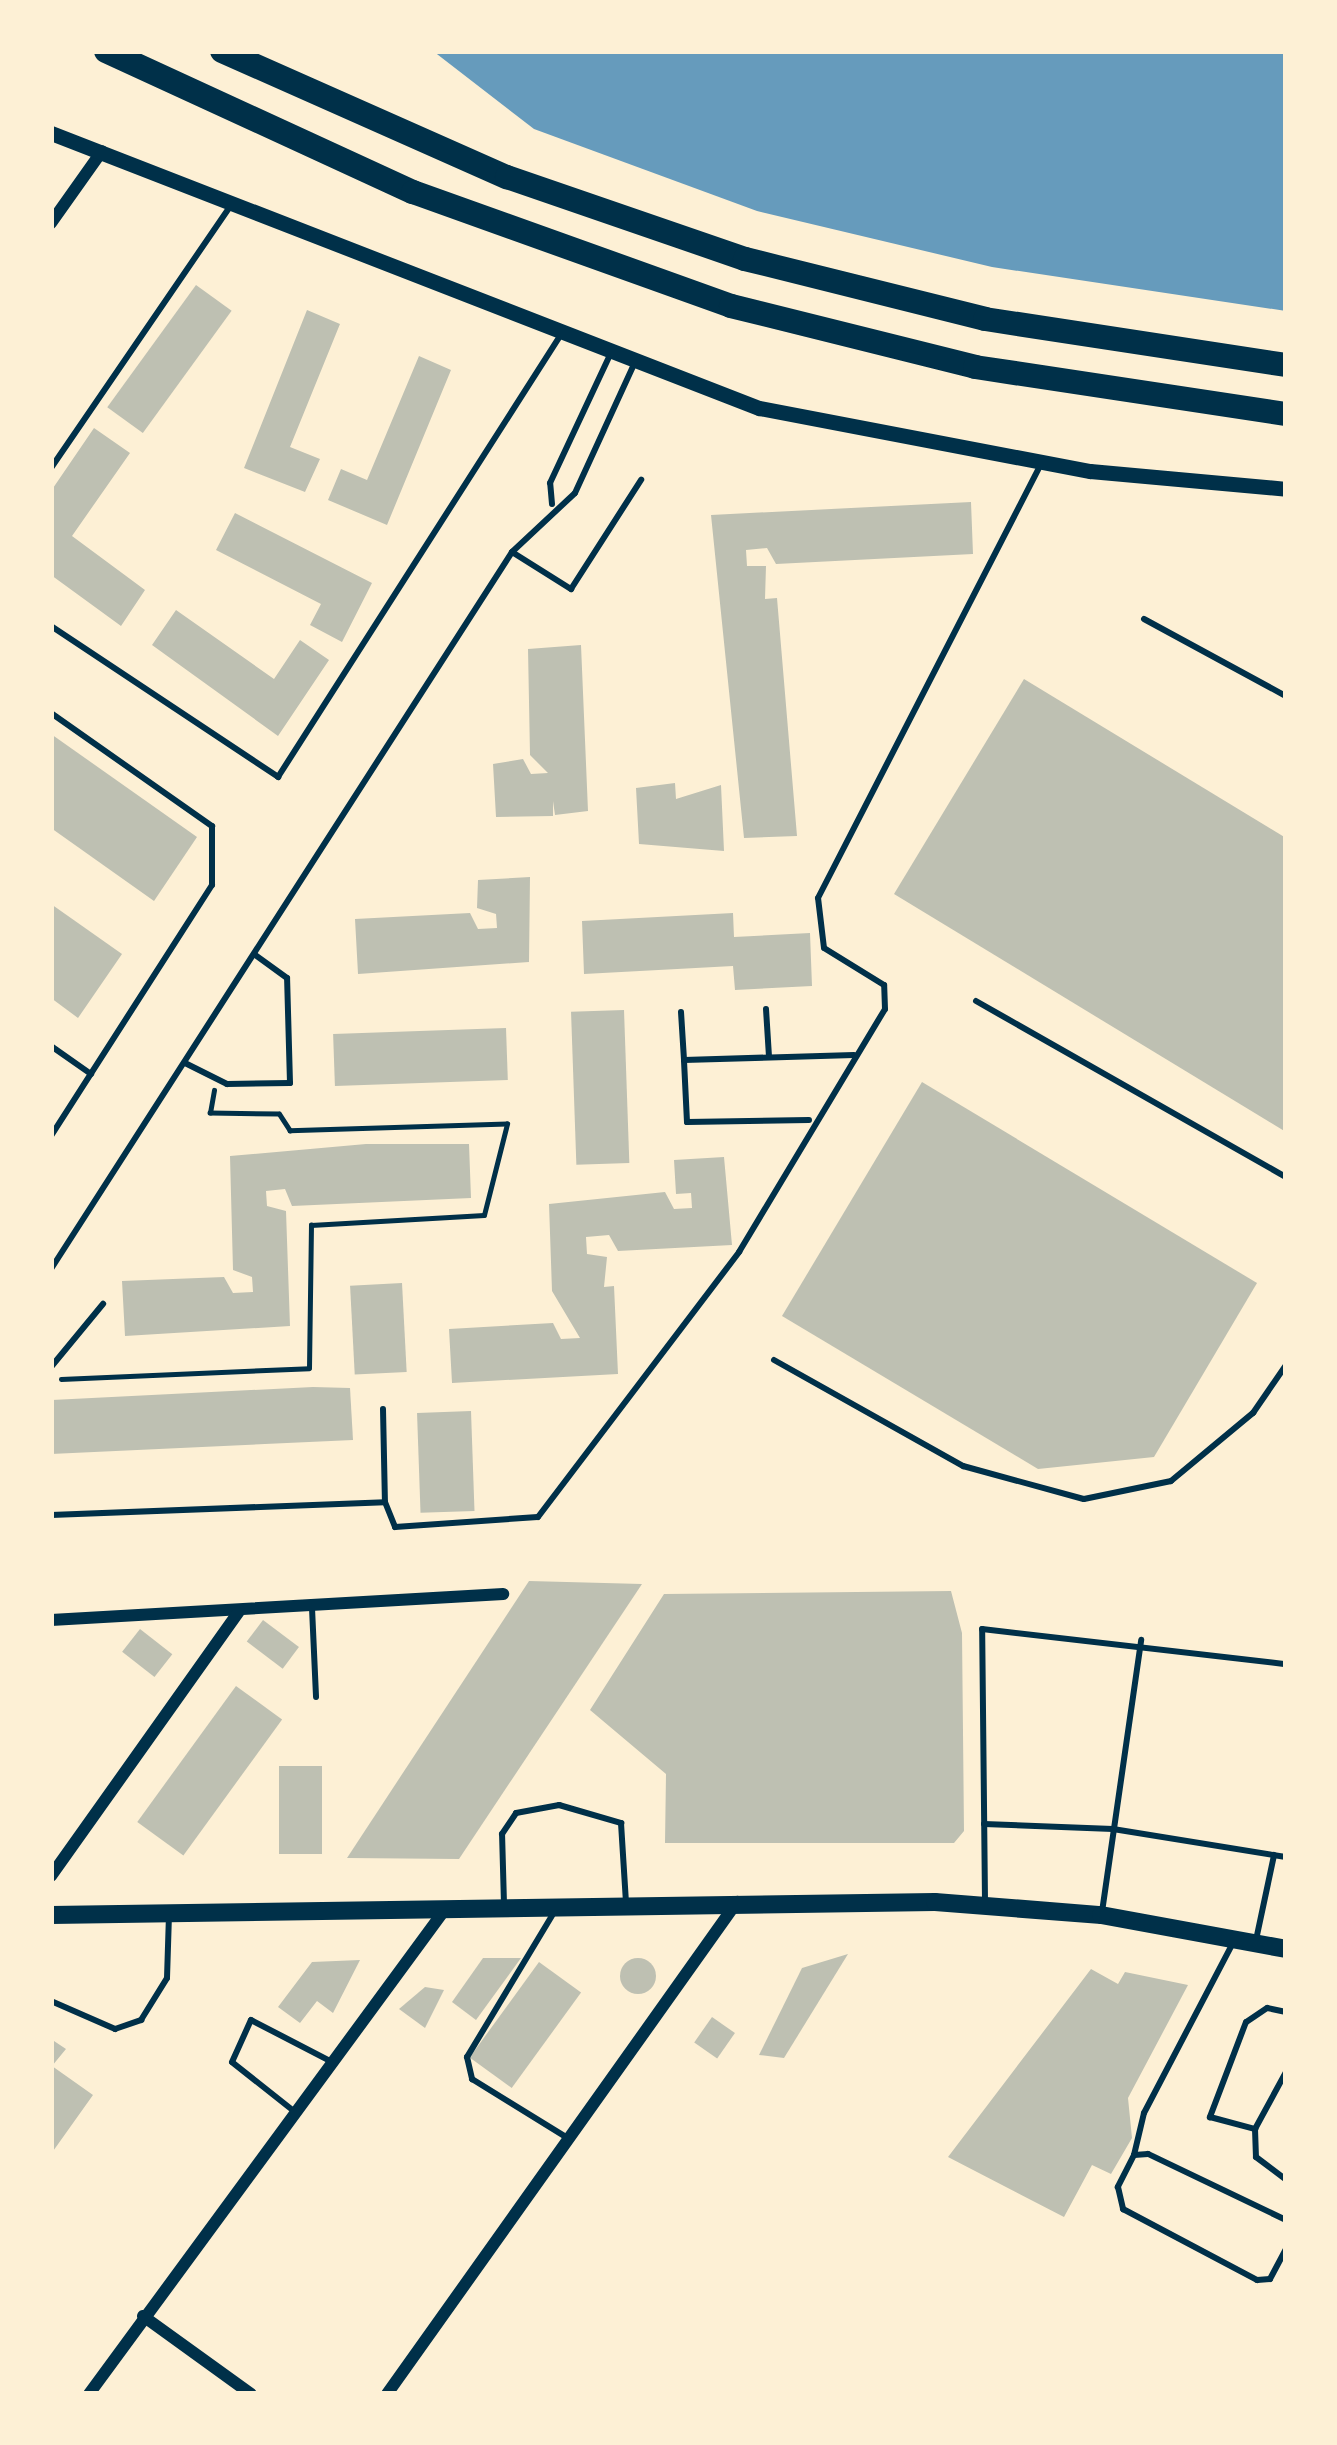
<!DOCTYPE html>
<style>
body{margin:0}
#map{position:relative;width:1337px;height:2445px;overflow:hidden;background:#fdf0d5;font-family:Raleway,sans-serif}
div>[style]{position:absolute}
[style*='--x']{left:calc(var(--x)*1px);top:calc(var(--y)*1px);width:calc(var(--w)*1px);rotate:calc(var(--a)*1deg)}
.water>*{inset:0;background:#669bbc}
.building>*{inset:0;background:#bec0b2;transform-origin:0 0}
.round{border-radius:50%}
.path>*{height:4.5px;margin:-2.25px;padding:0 2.25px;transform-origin:2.25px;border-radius:2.25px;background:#003049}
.service>*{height:6px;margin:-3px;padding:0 3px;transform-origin:3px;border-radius:3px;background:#003049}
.minor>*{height:12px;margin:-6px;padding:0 6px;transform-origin:6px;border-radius:6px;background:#003049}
.tertiary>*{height:15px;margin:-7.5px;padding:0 7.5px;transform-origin:7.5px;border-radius:7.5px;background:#003049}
.secondary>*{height:18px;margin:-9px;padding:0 9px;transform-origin:9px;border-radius:9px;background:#003049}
.motorway>*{height:24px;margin:-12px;padding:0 12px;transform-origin:12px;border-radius:12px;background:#003049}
span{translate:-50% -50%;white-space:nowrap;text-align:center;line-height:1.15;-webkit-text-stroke:9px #fdf0d5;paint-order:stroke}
.frame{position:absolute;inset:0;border:54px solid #fdf0d5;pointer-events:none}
</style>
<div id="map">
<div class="water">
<div style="clip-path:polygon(433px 51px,1286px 51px,1286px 311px,992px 267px,757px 211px,534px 129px)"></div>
</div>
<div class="building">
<div style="left:196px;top:285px;width:44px;height:151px;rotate:36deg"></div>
<div style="clip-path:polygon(307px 310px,340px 324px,290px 447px,320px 459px,305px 492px,244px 468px)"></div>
<div style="clip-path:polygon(419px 356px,451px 370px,387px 525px,328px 500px,341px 469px,367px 480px)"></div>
<div style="clip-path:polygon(94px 428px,130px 453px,72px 536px,145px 590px,121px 626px,51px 575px,51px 491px)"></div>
<div style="clip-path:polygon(971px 502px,973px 554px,776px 564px,767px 548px,746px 550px,747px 566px,766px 566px,765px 599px,777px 598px,797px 836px,744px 838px,711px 515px)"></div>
<div style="clip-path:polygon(235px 513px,372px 583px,342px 642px,310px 625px,321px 604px,216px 550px)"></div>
<div style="clip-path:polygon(176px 610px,274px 679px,300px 640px,329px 660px,278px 736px,152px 645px)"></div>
<div style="clip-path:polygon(581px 645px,588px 811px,555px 815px,553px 801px,553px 816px,496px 817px,493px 764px,523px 759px,531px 774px,548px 773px,530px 755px,528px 649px)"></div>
<div style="clip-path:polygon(1024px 679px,1286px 838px,1286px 1132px,894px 894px)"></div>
<div style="clip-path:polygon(51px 734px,197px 837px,154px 901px,51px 828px)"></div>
<div style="clip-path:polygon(675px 783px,676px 799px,721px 785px,724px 851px,639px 844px,636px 788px)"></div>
<div style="clip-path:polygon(530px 877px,529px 962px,358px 974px,355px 919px,470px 913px,478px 929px,497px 928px,496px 914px,477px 908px,478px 880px)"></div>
<div style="clip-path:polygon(51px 904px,122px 954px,78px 1018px,51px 998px)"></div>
<div style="clip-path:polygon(733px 913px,734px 937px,810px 933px,812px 986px,735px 990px,733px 966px,584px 974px,582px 921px)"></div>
<div style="left:624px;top:1010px;width:153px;height:53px;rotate:88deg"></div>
<div style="left:506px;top:1028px;width:52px;height:173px;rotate:88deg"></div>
<div style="clip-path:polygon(922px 1082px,1257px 1283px,1154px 1457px,1038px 1469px,782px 1316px)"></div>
<div style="clip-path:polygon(366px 1144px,469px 1144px,471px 1198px,292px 1206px,285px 1189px,266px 1191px,267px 1206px,286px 1211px,290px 1326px,125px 1336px,122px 1281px,224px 1277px,233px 1293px,253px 1292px,252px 1277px,233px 1270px,230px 1156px)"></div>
<div style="clip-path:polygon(724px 1157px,732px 1245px,618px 1251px,609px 1235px,586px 1237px,587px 1254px,607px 1257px,604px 1287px,614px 1286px,618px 1374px,452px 1383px,449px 1329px,553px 1323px,561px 1339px,580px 1338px,552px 1291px,549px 1204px,665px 1192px,674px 1209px,692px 1208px,691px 1193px,676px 1194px,674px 1160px)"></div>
<div style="left:402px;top:1283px;width:89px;height:52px;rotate:87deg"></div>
<div style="clip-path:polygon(313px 1387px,350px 1388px,353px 1440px,51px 1454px,52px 1400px)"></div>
<div style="left:471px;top:1411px;width:100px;height:54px;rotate:88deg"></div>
<div style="clip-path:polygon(529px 1581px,642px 1584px,459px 1859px,347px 1858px)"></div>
<div style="clip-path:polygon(951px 1591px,962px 1633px,964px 1831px,954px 1843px,665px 1843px,666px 1774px,590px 1710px,664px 1594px)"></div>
<div style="left:263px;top:1620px;width:45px;height:27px;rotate:37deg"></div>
<div style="left:140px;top:1629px;width:41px;height:29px;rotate:38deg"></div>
<div style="left:236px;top:1686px;width:57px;height:168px;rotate:36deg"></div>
<div style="left:279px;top:1766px;width:43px;height:88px"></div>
<div style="clip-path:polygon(848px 1954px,784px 2058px,759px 2055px,802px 1968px)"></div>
<div style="clip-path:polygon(483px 1958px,521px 1958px,476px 2020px,452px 2002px)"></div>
<div class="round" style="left:620px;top:1958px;width:36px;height:36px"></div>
<div style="clip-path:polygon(360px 1960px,333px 2013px,317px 2001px,300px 2023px,278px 2007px,312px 1962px)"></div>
<div style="left:539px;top:1962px;width:52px;height:118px;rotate:36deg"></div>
<div style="clip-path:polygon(1091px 1969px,1118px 1984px,1125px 1972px,1188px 1985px,1128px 2098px,1132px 2138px,1111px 2174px,1092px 2165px,1064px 2217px,948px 2157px)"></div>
<div style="clip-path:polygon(425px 1987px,444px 1990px,425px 2028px,399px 2009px)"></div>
<div style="left:712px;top:2017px;width:28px;height:31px;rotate:35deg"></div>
<div style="clip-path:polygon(51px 2039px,66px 2049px,52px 2066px,93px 2095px,51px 2154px)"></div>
</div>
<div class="path">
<div style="--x:61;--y:1379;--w:248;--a:-2.5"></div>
<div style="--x:309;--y:1368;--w:143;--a:-89.2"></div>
<div style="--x:311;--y:1225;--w:173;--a:-3.3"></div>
<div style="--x:484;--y:1215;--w:94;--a:-75.8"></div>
<div style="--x:507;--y:1124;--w:217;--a:178.2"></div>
<div style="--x:290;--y:1131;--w:20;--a:-123"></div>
<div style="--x:279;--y:1114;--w:69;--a:-179.2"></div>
<div style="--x:210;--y:1113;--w:23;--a:-80"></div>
</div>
<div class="service">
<div style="--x:51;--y:468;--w:320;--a:-55.6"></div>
<div style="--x:552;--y:504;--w:21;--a:-95"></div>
<div style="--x:550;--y:483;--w:141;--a:-64.9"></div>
<div style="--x:512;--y:552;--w:70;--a:32.1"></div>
<div style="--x:571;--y:589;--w:130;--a:-57.3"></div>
<div style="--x:1144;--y:619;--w:162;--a:28.5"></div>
<div style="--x:51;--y:626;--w:273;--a:33.6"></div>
<div style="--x:278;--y:777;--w:523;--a:-57.4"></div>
<div style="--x:51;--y:713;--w:197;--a:35.1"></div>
<div style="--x:212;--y:826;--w:59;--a:90"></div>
<div style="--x:212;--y:885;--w:298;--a:122.7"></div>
<div style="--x:976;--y:1001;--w:356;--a:29.6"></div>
<div style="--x:766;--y:1009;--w:48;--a:86.4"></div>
<div style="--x:681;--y:1012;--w:48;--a:86.4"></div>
<div style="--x:51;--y:1046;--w:49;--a:35"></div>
<div style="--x:185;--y:1063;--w:47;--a:26.6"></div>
<div style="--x:227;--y:1084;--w:63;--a:-0.9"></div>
<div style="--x:290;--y:1083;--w:105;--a:-91.6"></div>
<div style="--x:287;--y:978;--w:39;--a:-144"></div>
<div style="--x:809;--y:1120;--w:122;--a:179.1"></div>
<div style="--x:687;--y:1122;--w:62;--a:-92.8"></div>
<div style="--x:684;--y:1060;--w:170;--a:-1.7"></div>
<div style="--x:51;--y:1269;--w:852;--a:-57.26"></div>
<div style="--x:512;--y:552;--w:86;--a:-43.1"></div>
<div style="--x:575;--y:493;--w:142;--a:-65.4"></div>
<div style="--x:774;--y:1360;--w:217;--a:29.3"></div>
<div style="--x:963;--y:1466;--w:125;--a:15.3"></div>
<div style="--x:1084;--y:1499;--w:89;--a:-11.7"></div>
<div style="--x:1171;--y:1481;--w:107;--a:-39.7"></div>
<div style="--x:1253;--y:1413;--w:58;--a:-55.5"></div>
<div style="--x:51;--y:1367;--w:82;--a:-50.5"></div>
<div style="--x:383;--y:1409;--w:93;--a:88.8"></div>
<div style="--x:51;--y:1515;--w:334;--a:-2.2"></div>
<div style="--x:385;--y:1502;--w:27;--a:68"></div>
<div style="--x:395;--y:1527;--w:143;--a:-4"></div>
<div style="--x:538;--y:1517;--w:333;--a:-52.8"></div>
<div style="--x:739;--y:1252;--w:283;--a:-59"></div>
<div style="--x:885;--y:1009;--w:24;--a:-92"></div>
<div style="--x:884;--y:985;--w:70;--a:-148.3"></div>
<div style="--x:824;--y:948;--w:50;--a:-96.8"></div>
<div style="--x:818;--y:898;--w:486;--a:-62.8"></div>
<div style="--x:312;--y:1608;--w:89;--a:87.4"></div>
<div style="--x:984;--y:1824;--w:129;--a:2.2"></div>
<div style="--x:1113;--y:1829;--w:175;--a:9.2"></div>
<div style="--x:985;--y:1901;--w:272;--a:-90.6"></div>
<div style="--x:982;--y:1629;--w:306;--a:6.6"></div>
<div style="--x:504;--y:1904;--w:70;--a:-91.6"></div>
<div style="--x:502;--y:1834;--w:25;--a:-56"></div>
<div style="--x:516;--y:1813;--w:44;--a:-10.5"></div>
<div style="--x:559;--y:1805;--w:65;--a:16.2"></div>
<div style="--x:621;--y:1823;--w:80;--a:86.4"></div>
<div style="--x:1102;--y:1912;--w:275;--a:-81.8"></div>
<div style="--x:553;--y:1914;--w:167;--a:121"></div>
<div style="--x:467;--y:2057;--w:23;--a:77"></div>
<div style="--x:472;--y:2079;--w:114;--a:31.7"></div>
<div style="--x:1256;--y:1940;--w:87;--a:-78"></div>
<div style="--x:51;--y:2001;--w:70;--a:23.6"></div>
<div style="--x:115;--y:2029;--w:28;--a:-19"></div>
<div style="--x:141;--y:2020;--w:49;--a:-58.2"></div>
<div style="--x:167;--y:1978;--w:64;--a:-88.2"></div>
<div style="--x:1286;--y:2012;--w:19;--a:-168"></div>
<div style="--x:1267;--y:2008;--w:25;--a:146"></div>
<div style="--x:1246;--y:2022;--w:102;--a:110.8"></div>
<div style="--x:1210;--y:2117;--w:47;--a:14.9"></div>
<div style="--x:1255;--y:2129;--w:65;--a:-61.5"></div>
<div style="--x:295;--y:2112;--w:80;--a:-141.6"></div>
<div style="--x:232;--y:2062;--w:46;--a:-65.7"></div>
<div style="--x:251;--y:2020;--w:91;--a:27.4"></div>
<div style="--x:1255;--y:2129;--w:28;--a:88"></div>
<div style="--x:1256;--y:2157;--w:38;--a:37"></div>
<div style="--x:1134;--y:2155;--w:43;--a:-76.6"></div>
<div style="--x:1144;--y:2113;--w:194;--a:-62.4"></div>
<div style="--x:1286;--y:2220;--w:153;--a:-154.4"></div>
<div style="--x:1148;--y:2154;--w:14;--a:176"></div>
<div style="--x:1134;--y:2155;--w:36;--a:117"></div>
<div style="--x:1118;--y:2187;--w:23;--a:77"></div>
<div style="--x:1123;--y:2209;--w:152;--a:27.9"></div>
<div style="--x:1257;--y:2280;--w:13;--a:-4"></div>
<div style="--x:1270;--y:2279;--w:34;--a:-62"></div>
</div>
<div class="minor">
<div style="--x:51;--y:223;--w:88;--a:-54.7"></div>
<div style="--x:51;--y:1620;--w:453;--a:-3.3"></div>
<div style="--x:51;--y:1876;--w:325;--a:-54.6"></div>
<div style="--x:143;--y:2316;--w:133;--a:35.8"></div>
<div style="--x:89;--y:2394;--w:603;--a:-53.7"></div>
<div style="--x:387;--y:2394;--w:604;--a:-54.57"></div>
</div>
<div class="tertiary">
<div style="--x:51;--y:133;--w:760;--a:21.23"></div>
<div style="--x:759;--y:408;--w:337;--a:10.8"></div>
<div style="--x:1090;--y:471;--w:197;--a:5.2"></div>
</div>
<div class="secondary">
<div style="--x:51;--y:1915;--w:884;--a:-0.84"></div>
<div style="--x:935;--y:1902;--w:167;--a:4.5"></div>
<div style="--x:1101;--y:1915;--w:188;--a:10.4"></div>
</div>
<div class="motorway">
<div style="--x:106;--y:51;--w:338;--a:24.7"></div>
<div style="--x:413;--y:192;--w:338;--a:19.7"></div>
<div style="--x:731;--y:306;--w:252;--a:14"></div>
<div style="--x:975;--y:367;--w:315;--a:8.6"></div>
<div style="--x:222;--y:51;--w:312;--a:23.9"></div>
<div style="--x:507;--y:177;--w:252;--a:19"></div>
<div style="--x:745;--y:259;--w:247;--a:14"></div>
<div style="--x:985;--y:319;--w:304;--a:8.7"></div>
</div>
<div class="frame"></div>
</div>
